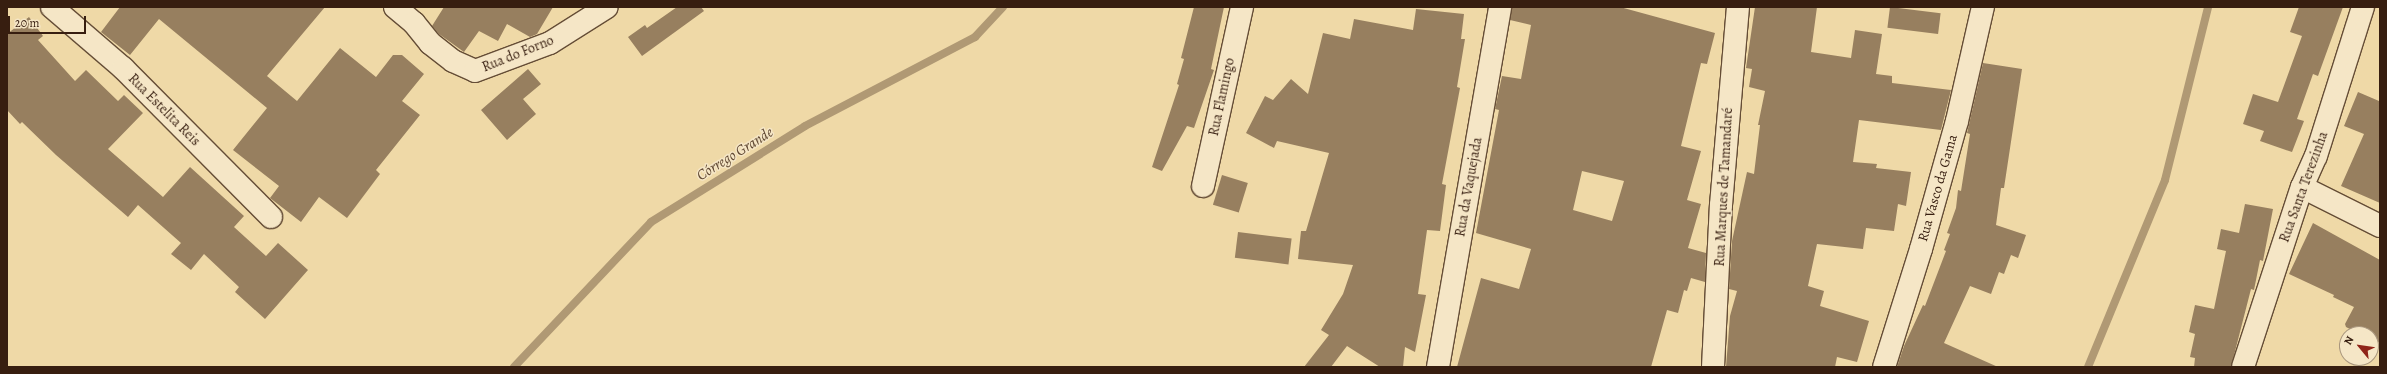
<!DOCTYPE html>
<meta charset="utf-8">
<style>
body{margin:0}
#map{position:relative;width:2387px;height:374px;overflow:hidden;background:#efd9a7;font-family:Alegreya,serif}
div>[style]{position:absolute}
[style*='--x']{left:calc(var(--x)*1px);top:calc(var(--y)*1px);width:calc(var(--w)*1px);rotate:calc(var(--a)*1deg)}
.stream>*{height:8px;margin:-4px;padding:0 4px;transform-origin:4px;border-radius:4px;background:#b09974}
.building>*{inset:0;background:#977f5f;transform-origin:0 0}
.roads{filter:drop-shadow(1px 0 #654d36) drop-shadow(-1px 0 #654d36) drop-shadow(0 1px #654d36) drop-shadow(0 -1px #654d36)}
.minor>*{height:22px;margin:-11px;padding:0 11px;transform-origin:11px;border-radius:11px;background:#f5e6c6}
span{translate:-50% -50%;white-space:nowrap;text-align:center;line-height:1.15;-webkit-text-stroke:3px #f5e6c6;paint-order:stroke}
.street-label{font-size:14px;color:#371e10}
.water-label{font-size:15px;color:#614933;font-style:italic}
.frame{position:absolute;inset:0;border:8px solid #371e10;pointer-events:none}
.north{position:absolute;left:2339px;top:326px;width:40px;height:40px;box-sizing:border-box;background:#f5e6c6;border:1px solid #a9967d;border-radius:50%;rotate:299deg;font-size:11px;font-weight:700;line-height:16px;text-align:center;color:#371e10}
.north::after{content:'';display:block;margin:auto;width:14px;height:18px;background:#8f2418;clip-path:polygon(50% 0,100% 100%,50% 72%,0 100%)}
.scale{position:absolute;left:8px;top:16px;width:78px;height:18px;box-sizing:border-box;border:2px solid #371e10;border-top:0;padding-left:5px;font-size:12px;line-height:14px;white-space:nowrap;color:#371e10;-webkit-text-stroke:3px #f5e6c6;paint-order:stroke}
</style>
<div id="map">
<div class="stream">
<div style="--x:514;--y:367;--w:199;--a:-46.6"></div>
<div style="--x:651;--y:222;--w:181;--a:-31.9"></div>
<div style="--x:805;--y:126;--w:192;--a:-27.6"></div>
<div style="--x:975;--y:37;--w:41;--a:-47"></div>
<div style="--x:2088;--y:367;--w:202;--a:-67.6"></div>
<div style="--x:2165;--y:180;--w:178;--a:-76"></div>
</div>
<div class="building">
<div style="clip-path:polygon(120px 7px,325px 7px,267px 76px,297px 101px,340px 48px,376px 77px,393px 55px,402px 55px,424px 74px,402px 101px,420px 115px,376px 170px,380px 174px,347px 218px,319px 197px,301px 222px,270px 198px,279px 186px,233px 150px,267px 108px,159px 19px,130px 55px,101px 32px)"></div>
<div style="clip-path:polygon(444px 7px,553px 7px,537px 34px,530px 37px,507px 24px,498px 41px,479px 31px,464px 52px,439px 34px,432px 26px)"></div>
<div style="clip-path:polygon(677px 7px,701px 7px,704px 11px,642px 56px,628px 37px,645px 25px,647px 28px)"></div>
<div style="clip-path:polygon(1194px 7px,1224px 7px,1211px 69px,1214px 70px,1194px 128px,1187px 126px,1162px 171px,1152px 167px,1179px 85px,1177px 84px,1184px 59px,1181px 58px)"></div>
<div style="clip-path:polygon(evenodd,1512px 7px,1620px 7px,1715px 33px,1707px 64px,1701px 63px,1681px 146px,1701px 151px,1687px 200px,1701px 204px,1688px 248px,1706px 253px,1705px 282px,1691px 278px,1687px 291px,1684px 290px,1678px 313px,1667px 310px,1651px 367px,1457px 367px,1481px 278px,1519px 289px,1531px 249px,1476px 233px,1499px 110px,1495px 109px,1502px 76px,1521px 79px,1531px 25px,1510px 20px,1512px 7px,1582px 171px,1624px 181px,1612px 221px,1573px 210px,1582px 171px)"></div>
<div style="clip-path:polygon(1755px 7px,1817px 7px,1811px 52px,1851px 58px,1855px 30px,1882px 34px,1876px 74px,1892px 76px,1892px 83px,1951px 90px,1941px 130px,1859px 120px,1853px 162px,1877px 164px,1876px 168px,1911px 172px,1906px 206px,1898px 204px,1894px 231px,1866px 228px,1863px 249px,1817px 244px,1808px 286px,1824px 291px,1820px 306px,1869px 321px,1857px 362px,1837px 357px,1835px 367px,1726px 367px,1730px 316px,1737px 291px,1729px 289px,1732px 241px,1747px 172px,1754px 174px,1760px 125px,1758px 125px,1765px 91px,1749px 87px,1752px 69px,1746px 68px)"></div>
<div style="left:1890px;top:7px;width:51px;height:21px;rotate:7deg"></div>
<div style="clip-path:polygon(2299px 7px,2343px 7px,2318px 76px,2313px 74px,2297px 119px,2304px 121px,2292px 152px,2260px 141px,2264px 131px,2243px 124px,2253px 94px,2278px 102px,2302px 36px,2290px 32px)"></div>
<div style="clip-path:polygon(1416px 9px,1464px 14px,1461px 39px,1465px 39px,1457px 87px,1460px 88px,1442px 184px,1446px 185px,1440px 231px,1427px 230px,1418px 294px,1426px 295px,1415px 352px,1405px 347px,1403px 367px,1380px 367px,1347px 346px,1331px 367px,1304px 367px,1329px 335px,1321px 330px,1343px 294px,1353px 265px,1298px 259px,1301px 231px,1306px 231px,1329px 153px,1277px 141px,1274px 148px,1246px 133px,1265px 96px,1273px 100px,1291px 79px,1308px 94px,1323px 33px,1350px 39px,1354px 19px,1413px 30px)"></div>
<div style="clip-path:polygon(29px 17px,43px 36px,38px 40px,75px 81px,86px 70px,118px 101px,124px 95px,143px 113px,108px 149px,163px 197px,190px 167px,244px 216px,234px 227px,266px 256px,278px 243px,308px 270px,265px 319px,235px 292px,239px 287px,204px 254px,191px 270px,171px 254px,181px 243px,138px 205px,128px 217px,56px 155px,22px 122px,20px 124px,7px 110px,7px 34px)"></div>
<div style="clip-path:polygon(1983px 63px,2022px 69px,2004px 188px,2001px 188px,1996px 225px,2026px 235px,2018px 258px,2011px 255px,2004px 274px,1999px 272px,1991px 294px,1970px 286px,1944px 343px,1998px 367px,1897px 367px,1904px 346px,1923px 305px,1925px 306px,1946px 251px,1944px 250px,1950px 234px,1947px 233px,1956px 208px,1958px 190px,1961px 191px,1970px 134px,1967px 133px)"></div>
<div style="clip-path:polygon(528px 69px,541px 84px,523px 99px,536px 114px,507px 140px,481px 110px)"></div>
<div style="clip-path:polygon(2358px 92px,2379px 101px,2380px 98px,2380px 203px,2341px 186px,2364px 134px,2344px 126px)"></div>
<div style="left:1222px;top:175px;width:27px;height:31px;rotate:17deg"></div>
<div style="clip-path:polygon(2245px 204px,2273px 209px,2263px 261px,2260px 260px,2254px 290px,2251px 289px,2231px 367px,2194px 367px,2195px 358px,2190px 357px,2195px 334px,2189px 332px,2195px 305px,2214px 309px,2226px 251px,2217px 249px,2221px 229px,2239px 233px)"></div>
<div style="clip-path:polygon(2313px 223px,2380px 260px,2380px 343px,2371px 339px,2371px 334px,2360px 334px,2346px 327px,2345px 324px,2354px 307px,2333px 297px,2334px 295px,2289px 274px)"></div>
<div style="left:1238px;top:232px;width:54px;height:26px;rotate:7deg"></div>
</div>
<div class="roads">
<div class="minor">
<div style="--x:52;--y:7;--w:94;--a:40.7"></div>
<div style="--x:123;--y:68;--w:210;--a:45.2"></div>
<div style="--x:395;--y:7;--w:25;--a:40"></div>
<div style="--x:414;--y:23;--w:26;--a:51"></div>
<div style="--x:430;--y:43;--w:29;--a:38"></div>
<div style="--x:453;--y:61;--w:24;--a:24"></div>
<div style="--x:475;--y:71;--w:80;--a:-20.5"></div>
<div style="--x:550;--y:43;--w:67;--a:-32.3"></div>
<div style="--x:1203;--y:186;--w:183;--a:-77.7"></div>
<div style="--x:2302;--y:187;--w:87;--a:26.6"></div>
<div style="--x:1438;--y:367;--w:365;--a:-80.2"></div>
<div style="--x:1713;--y:367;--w:162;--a:-87.2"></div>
<div style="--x:1721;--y:205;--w:199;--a:-85.1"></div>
<div style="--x:1884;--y:367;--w:124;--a:-72.6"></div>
<div style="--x:1921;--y:249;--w:133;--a:-74.3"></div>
<div style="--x:1957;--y:121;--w:117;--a:-77.2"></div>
<div style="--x:2243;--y:367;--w:189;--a:-71.9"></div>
<div style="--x:2302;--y:187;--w:34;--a:-66"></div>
<div style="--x:2316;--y:156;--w:156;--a:-72.5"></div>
</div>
</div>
<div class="street-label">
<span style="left:518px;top:54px;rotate:-22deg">Rua do Forno</span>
<span style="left:1222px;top:97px;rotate:-78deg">Rua Flamingo</span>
<span style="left:164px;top:110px;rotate:45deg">Rua Estelita Reis</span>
<span style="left:1469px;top:187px;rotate:-80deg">Rua da Vaquejada</span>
<span style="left:1724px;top:187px;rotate:-87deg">Rua Marques de Tamandaré</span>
<span style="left:2304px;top:187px;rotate:-70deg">Rua Santa Terezinha</span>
<span style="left:1938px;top:188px;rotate:-74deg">Rua Vasco da Gama</span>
</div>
<div class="water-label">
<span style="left:735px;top:154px;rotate:-32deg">Córrego Grande</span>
</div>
<div class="frame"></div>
<div class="north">N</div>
<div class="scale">20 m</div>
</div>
